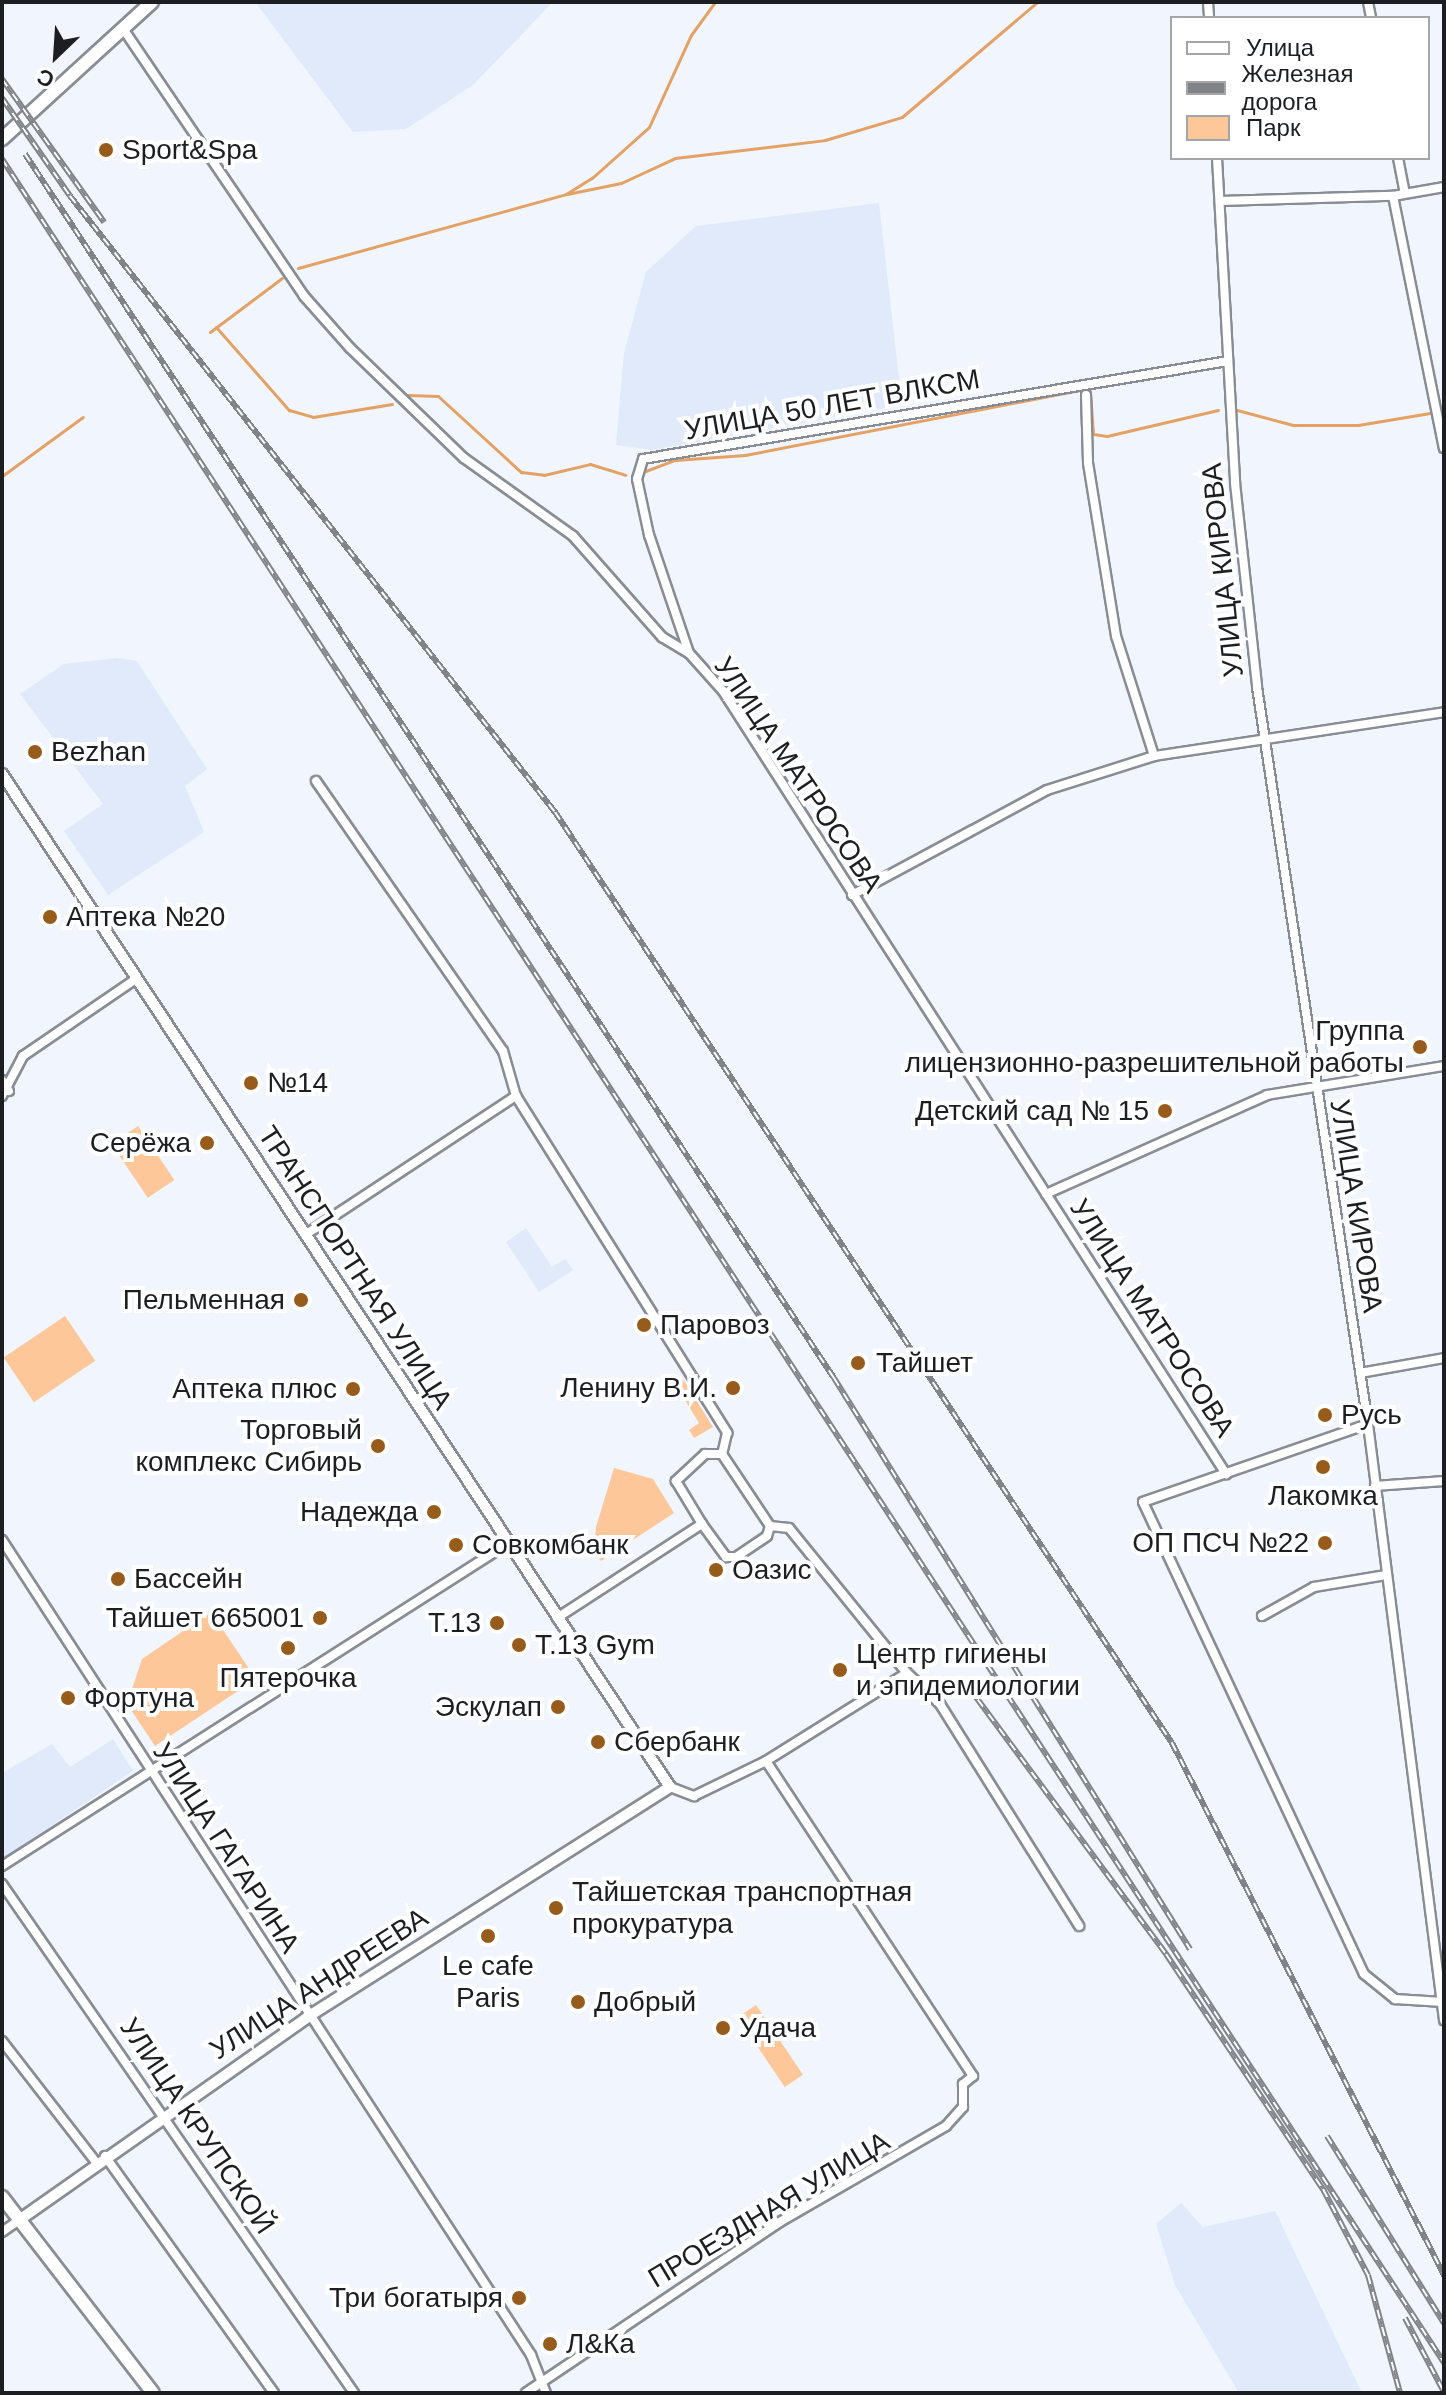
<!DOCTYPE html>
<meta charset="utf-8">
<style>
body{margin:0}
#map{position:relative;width:1446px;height:2395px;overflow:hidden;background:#f0f5fe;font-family:Helvetica,sans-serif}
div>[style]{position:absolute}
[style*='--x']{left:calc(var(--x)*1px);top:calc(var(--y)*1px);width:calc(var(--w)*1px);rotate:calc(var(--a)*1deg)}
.built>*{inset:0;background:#e1eafa}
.green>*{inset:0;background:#fdc799;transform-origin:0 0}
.stream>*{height:3px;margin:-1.5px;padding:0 1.5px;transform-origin:1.5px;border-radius:1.5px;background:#e4a164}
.roads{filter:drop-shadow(2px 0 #888d95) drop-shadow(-2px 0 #888d95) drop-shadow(0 2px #888d95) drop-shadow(0 -2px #888d95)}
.minor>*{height:8px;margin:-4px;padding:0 4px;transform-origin:4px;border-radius:4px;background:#fff}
.tertiary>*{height:10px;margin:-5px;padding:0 5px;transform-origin:5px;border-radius:5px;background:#fff}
.secondary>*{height:12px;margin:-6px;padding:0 6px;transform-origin:6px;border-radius:6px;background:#fff}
.rail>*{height:6px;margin-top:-3px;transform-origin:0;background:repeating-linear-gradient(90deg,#fff 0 9px,#808489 0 18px);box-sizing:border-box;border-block:2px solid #808489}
.dots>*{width:22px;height:22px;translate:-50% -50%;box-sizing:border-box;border:4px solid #fff;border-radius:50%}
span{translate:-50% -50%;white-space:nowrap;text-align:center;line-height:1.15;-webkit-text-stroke:8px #fff;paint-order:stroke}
.poi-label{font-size:28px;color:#1c1e21}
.left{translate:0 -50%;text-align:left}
.right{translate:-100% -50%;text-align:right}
.street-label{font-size:28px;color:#1c1e21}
.frame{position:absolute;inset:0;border:4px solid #1c1e21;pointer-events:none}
.legend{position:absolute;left:1170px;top:16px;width:260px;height:144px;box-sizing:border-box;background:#fff;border:2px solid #a4a5a6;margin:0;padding:10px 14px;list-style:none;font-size:24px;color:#1c1e21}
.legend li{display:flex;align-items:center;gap:16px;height:40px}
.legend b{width:40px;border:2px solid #a4a5a6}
.north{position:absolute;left:16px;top:16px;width:80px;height:80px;-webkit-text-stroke:6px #fff;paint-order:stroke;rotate:205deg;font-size:22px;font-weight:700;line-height:32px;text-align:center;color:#1c1e21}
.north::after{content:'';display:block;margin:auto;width:28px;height:36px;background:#1c1e21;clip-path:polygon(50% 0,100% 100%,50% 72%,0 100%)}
</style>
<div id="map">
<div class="built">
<div style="clip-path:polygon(255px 2px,549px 2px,550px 5px,473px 85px,406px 129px,353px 132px)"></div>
<div style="clip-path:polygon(879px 203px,902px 405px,652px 450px,616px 445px,624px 353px,646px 272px,696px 226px)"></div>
<div style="clip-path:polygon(117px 658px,137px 661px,207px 769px,185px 786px,204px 832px,108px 895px,64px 831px,103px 804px,20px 694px,64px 664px)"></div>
<div style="clip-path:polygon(526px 1228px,552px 1267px,565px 1259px,573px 1270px,539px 1292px,506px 1242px)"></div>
<div style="clip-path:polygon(113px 1739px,133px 1771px,2px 1859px,2px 1773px,52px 1744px,70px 1767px)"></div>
<div style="clip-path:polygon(1181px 2203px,1203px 2227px,1275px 2211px,1362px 2393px,1239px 2393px,1175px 2285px,1156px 2224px)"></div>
</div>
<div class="green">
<div style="left:138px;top:1126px;width:65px;height:32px;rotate:56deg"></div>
<div style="left:65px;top:1316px;width:54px;height:74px;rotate:56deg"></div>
<div style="clip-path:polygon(683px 1379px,713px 1427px,694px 1438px,689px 1430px,699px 1423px,675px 1384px)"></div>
<div style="clip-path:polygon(614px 1468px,653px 1479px,674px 1513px,601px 1561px,594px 1551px,596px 1527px)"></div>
<div style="clip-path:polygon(211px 1612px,256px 1679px,155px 1746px,127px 1704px,142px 1659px)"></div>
<div style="left:756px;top:2005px;width:84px;height:22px;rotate:56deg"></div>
</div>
<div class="stream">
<div style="--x:567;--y:194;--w:55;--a:-11.5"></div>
<div style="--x:621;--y:183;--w:60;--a:-24.8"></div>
<div style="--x:675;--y:158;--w:151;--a:-6.8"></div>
<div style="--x:825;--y:140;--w:80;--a:-16.6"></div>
<div style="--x:902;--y:117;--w:177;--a:-40.4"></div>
<div style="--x:298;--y:268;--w:278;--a:-15.4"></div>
<div style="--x:566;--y:194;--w:31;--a:-32"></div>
<div style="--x:592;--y:178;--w:76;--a:-41.8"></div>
<div style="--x:649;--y:127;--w:101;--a:-65.5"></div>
<div style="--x:691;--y:35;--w:41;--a:-54"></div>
<div style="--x:216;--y:327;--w:111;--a:48.7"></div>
<div style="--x:289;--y:410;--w:25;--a:16"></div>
<div style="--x:313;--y:417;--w:80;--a:-9.3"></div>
<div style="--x:210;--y:332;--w:90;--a:-36.9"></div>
<div style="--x:408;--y:395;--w:30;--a:2"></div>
<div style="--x:438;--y:396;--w:113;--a:42.5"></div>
<div style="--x:521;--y:472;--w:23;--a:7"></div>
<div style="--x:544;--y:475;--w:47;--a:-13.4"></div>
<div style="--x:590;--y:464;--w:37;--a:17"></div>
<div style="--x:1237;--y:410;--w:58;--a:15"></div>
<div style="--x:1293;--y:425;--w:65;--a:0"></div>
<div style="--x:1358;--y:425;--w:73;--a:-9.5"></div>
<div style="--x:1443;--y:411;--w:1;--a:0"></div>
<div style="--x:643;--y:472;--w:34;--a:-21"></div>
<div style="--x:675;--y:460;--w:70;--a:-4.1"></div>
<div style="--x:745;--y:455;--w:345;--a:-11"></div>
<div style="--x:1084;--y:389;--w:7;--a:27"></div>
<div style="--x:1090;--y:392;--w:42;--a:85.9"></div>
<div style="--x:1093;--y:434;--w:14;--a:8"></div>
<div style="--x:1107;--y:436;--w:114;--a:-13.2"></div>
<div style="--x:2;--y:476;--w:100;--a:-36.1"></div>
</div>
<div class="roads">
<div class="minor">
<div style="--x:1208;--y:2;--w:16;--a:86"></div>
<div style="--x:1368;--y:2;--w:16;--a:79"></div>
<div style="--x:124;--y:30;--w:321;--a:55.9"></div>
<div style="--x:304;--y:296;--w:69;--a:48.5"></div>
<div style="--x:350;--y:348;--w:158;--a:44"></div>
<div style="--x:464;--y:458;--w:134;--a:35.6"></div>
<div style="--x:573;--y:536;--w:135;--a:48.6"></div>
<div style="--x:662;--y:637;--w:31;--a:31"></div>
<div style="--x:689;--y:653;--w:51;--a:48.2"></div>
<div style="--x:723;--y:691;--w:931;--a:57.28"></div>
<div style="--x:1217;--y:158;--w:325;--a:86.8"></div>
<div style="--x:1235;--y:483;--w:205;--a:83.8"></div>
<div style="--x:1257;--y:687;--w:745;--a:81.44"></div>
<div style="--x:1368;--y:1424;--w:601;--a:82.73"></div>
<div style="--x:1398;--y:158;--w:36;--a:79"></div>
<div style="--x:1393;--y:196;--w:257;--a:78.6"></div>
<div style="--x:1220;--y:201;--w:173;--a:-1.7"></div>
<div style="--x:1393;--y:196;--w:52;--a:-10"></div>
<div style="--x:1086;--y:395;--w:68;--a:88.3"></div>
<div style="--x:1088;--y:463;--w:175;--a:80.8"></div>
<div style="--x:1116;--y:636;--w:126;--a:72.4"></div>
<div style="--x:689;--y:653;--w:125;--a:-108.7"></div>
<div style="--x:649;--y:535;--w:57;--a:-102.1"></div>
<div style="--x:637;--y:479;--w:21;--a:-73"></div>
<div style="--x:643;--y:459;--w:593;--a:-9.51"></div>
<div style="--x:316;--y:781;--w:328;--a:55.3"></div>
<div style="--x:503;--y:1051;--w:47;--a:73.9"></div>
<div style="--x:516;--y:1096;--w:398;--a:57.9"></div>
<div style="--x:727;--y:1433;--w:22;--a:103"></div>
<div style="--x:722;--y:1454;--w:87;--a:56.3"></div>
<div style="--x:770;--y:1526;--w:19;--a:6"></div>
<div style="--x:789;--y:1528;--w:187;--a:50.9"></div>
<div style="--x:907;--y:1673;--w:166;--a:148"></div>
<div style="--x:766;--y:1761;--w:377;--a:56.7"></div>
<div style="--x:973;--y:2076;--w:13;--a:141"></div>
<div style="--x:963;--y:2084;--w:23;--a:90"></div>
<div style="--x:963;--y:2107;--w:25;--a:132"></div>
<div style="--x:946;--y:2126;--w:192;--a:150"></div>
<div style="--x:780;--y:2222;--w:306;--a:146.1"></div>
<div style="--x:852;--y:895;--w:221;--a:-28.3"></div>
<div style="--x:1047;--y:790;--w:112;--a:-17.6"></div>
<div style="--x:1154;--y:756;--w:293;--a:-8.6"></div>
<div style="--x:2;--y:1080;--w:13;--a:58"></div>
<div style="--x:2;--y:1096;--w:45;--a:-62.3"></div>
<div style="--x:23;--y:1056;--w:137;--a:-34.3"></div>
<div style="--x:1046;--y:1194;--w:242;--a:-24.1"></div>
<div style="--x:1267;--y:1095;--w:179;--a:-9.3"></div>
<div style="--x:305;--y:1235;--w:253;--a:-33.4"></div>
<div style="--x:1360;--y:1373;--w:85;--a:-10.1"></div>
<div style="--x:1368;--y:1424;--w:238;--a:160.9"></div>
<div style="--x:1143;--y:1502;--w:521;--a:64.91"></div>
<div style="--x:1364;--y:1974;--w:40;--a:39"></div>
<div style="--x:1395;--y:1999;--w:48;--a:3.6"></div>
<div style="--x:722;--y:1454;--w:17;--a:180"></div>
<div style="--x:705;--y:1454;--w:40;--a:137"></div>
<div style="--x:676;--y:1481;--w:50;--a:58.8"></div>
<div style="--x:702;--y:1524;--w:41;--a:54"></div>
<div style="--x:726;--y:1557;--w:10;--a:0"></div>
<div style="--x:736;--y:1557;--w:37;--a:-34"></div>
<div style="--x:767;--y:1536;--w:10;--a:-73"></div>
<div style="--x:1375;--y:1486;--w:69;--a:-4.1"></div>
<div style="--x:2;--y:1540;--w:972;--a:57.01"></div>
<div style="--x:531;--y:2355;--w:41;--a:68.5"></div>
<div style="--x:1262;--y:1616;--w:60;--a:-29.1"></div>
<div style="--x:1314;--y:1587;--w:73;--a:-9.5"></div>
<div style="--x:557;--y:1618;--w:173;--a:-33"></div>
<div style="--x:907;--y:1673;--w:45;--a:43.2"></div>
<div style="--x:940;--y:1704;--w:262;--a:57.9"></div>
<div style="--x:670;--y:1787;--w:26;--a:21"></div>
<div style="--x:694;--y:1796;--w:80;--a:-25.9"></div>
<div style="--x:2;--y:1866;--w:599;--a:-32.52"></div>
<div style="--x:2;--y:1884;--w:619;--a:55.33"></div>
<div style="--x:2;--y:2041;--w:153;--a:52.2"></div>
<div style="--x:105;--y:2156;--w:291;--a:54.5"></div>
<div style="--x:2;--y:2232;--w:21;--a:-35"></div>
</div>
<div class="tertiary">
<div style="--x:2;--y:774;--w:1213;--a:56.6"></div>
<div style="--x:670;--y:1787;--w:429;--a:147.6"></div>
<div style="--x:308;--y:2017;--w:353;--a:144.9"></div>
</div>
<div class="secondary">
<div style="--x:2;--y:139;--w:203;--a:-42.4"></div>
<div style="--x:2;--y:2197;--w:247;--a:52.4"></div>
</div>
</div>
<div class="rail">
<div style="--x:2;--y:79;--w:176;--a:54.5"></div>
<div style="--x:2;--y:98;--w:119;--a:55.2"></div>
<div style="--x:70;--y:196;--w:784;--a:51.79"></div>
<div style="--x:555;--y:812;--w:1117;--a:56.47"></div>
<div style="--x:1172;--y:1743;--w:598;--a:62.92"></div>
<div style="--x:25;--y:154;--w:1467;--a:56.54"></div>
<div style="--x:834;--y:1378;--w:673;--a:58.06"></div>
<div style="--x:2;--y:159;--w:2634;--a:56.8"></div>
<div style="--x:967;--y:1685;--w:335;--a:53.5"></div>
<div style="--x:1166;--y:1954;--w:283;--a:56.3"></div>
<div style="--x:1323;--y:2189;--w:97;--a:62.4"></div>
<div style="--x:1368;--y:2275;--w:122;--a:74.8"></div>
<div style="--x:1327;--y:2136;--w:221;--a:58"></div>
<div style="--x:1405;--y:2318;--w:84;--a:62.2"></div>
</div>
<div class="dots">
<div style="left:106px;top:150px;background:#975b1c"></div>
<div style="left:35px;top:752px;background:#975b1c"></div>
<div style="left:50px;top:917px;background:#975b1c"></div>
<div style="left:1420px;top:1047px;background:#975b1c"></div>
<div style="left:251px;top:1083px;background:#975b1c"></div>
<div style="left:1165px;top:1111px;background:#975b1c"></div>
<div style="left:207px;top:1143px;background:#975b1c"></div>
<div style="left:301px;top:1300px;background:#975b1c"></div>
<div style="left:644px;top:1325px;background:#975b1c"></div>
<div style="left:858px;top:1363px;background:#975b1c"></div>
<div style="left:733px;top:1388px;background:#975b1c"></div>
<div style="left:353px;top:1389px;background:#975b1c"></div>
<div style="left:1325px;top:1415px;background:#975b1c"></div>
<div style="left:378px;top:1446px;background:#975b1c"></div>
<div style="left:1323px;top:1467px;background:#975b1c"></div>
<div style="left:434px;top:1512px;background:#975b1c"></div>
<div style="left:1325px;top:1543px;background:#975b1c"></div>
<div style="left:456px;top:1545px;background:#975b1c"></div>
<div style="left:716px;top:1570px;background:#975b1c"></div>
<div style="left:118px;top:1579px;background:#975b1c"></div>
<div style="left:320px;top:1618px;background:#975b1c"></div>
<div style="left:497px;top:1623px;background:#975b1c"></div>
<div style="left:519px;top:1645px;background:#975b1c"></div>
<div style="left:288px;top:1648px;background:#975b1c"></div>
<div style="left:840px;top:1670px;background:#975b1c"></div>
<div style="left:68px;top:1698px;background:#975b1c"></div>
<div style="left:558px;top:1707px;background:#975b1c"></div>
<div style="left:598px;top:1742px;background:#975b1c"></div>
<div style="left:556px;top:1908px;background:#975b1c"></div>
<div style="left:488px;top:1936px;background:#975b1c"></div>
<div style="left:578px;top:2002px;background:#975b1c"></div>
<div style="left:723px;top:2028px;background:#975b1c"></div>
<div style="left:519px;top:2298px;background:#975b1c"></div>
<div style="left:550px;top:2344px;background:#975b1c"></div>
</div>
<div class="poi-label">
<span class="left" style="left:122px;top:150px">Sport&amp;Spa</span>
<span class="left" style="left:51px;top:752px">Bezhan</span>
<span class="left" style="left:66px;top:917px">Аптека №20</span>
<span class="right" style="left:1404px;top:1047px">Группа<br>лицензионно-разрешительной работы</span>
<span class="left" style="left:267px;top:1083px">№14</span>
<span class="right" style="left:1149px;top:1111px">Детский сад № 15</span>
<span class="right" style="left:191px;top:1143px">Серёжа</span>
<span class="right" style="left:285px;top:1300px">Пельменная</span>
<span class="left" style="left:660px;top:1325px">Паровоз</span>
<span class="left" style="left:876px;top:1363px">Тайшет</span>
<span class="right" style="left:717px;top:1388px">Ленину В.И.</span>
<span class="right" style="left:337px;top:1389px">Аптека плюс</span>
<span class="left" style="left:1341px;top:1415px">Русь</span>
<span class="right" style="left:362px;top:1446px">Торговый<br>комплекс Сибирь</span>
<span style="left:1323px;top:1496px">Лакомка</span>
<span class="right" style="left:418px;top:1512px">Надежда</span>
<span class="right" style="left:1309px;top:1543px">ОП ПСЧ №22</span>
<span class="left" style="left:472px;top:1545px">Совкомбанк</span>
<span class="left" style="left:732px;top:1570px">Оазис</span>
<span class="left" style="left:134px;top:1579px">Бассейн</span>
<span class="right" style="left:304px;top:1618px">Тайшет 665001</span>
<span class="right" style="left:481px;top:1623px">T.13</span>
<span class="left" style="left:535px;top:1645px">T.13 Gym</span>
<span class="left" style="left:856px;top:1670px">Центр гигиены<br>и эпидемиологии</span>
<span style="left:288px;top:1678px">Пятерочка</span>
<span class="left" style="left:84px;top:1698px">Фортуна</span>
<span class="right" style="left:542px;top:1707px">Эскулап</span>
<span class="left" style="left:614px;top:1742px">Сбербанк</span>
<span class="left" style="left:572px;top:1908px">Тайшетская транспортная<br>прокуратура</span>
<span style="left:488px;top:1982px">Le cafe<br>Paris</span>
<span class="left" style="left:594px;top:2002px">Добрый</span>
<span class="left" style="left:739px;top:2028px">Удача</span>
<span class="right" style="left:503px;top:2298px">Три богатыря</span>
<span class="left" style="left:566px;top:2344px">Л&amp;Ка</span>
</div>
<div class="street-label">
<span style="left:832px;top:405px;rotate:-10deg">УЛИЦА 50 ЛЕТ ВЛКСМ</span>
<span style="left:1223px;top:570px;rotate:-96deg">УЛИЦА КИРОВА</span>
<span style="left:798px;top:775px;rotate:56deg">УЛИЦА МАТРОСОВА</span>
<span style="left:1356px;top:1206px;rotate:81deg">УЛИЦА КИРОВА</span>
<span style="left:355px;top:1268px;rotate:57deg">ТРАНСПОРТНАЯ УЛИЦА</span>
<span style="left:1152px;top:1318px;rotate:57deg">УЛИЦА МАТРОСОВА</span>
<span style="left:226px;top:1848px;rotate:57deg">УЛИЦА ГАГАРИНА</span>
<span style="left:319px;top:1984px;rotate:-33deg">УЛИЦА АНДРЕЕВА</span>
<span style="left:197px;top:2126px;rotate:56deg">УЛИЦА КРУПСКОЙ</span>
<span style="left:769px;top:2210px;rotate:-31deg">ПРОЕЗДНАЯ УЛИЦА</span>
</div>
<div class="frame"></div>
<ul class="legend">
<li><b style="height:10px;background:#fff"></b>Улица</li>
<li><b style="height:10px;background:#808489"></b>Железная дорога</li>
<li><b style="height:22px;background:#fdc799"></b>Парк</li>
</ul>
<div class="north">С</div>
</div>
